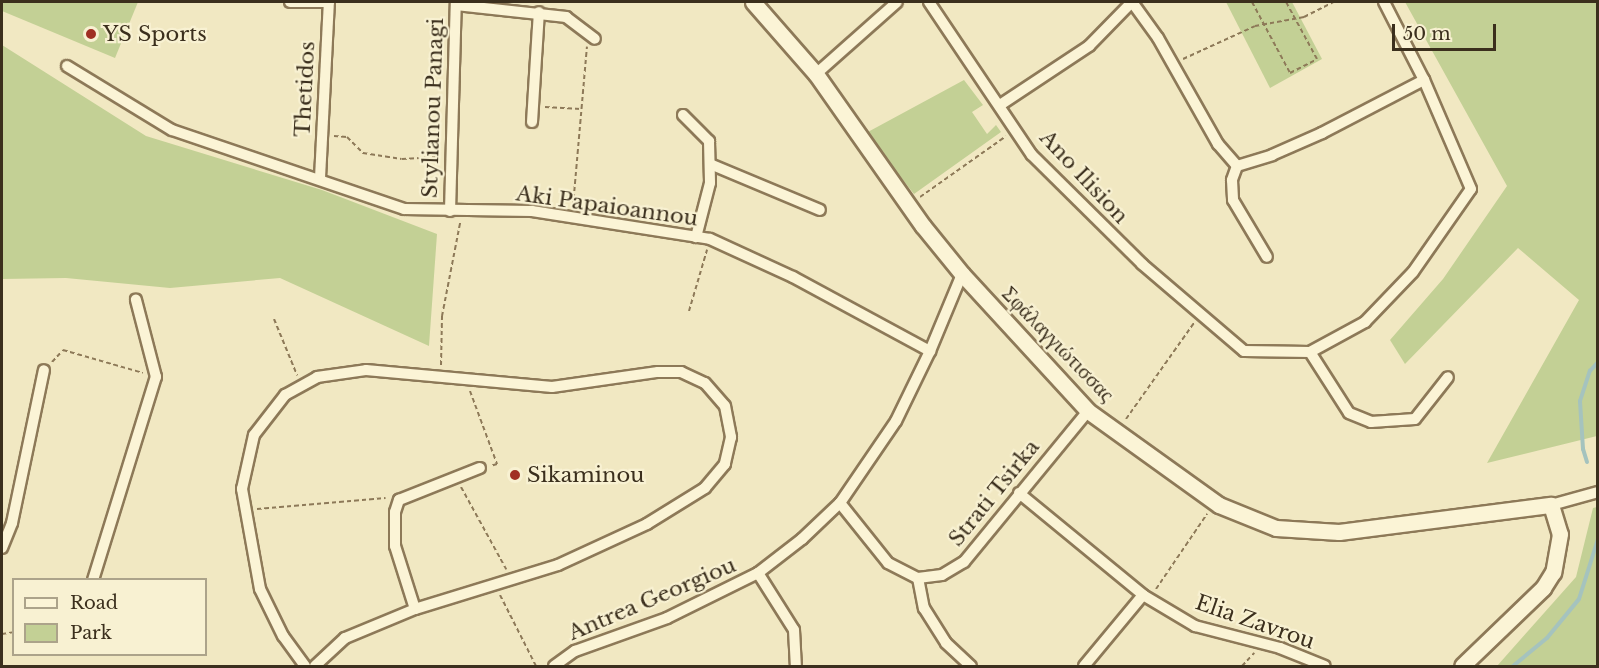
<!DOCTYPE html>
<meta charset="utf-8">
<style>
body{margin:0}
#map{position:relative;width:1599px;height:668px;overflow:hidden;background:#f1e8c2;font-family:"Libre Baskerville",serif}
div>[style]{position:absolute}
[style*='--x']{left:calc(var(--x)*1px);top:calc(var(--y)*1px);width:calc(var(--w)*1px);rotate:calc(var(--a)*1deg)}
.green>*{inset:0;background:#c3d095}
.stream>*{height:4px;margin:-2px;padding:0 2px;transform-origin:2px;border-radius:2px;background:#a5c3be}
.path>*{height:2px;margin-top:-1px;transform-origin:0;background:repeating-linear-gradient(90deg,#8d7958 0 4.5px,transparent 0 7.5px)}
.roads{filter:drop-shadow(2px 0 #8d7958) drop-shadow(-2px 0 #8d7958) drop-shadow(0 2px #8d7958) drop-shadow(0 -2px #8d7958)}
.street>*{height:10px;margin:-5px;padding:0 5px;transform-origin:5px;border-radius:5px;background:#fbf4d6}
.secondary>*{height:15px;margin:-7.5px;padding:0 7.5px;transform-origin:7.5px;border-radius:7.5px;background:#fbf4d6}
.dots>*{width:16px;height:16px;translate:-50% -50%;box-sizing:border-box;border:3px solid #f8f1d2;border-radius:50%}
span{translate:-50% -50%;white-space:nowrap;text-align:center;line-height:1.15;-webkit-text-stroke:4.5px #f8f1d2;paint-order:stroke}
.poi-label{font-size:21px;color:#3b2f1d}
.left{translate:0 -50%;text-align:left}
.street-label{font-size:21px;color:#3b2f1d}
.frame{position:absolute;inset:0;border:3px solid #3b2f1d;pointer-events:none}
.legend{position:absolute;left:12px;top:578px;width:195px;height:78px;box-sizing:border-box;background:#f8f1d2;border:2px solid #aca38a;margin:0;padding:8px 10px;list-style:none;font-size:18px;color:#3b2f1d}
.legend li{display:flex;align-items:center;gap:12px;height:30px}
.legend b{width:30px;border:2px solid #aca38a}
.scale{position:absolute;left:1392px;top:24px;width:104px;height:27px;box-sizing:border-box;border:3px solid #3b2f1d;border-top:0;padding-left:8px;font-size:18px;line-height:21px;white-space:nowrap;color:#3b2f1d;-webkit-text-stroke:4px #f8f1d2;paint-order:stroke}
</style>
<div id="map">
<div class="green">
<div style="clip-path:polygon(2px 2px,138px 2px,115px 58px,2px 11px)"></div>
<div style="clip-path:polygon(1226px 2px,1292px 2px,1322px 59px,1270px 88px)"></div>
<div style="clip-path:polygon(1405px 2px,1597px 2px,1597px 436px,1487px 463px,1579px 300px,1518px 248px,1405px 364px,1390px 340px,1443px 279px,1507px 186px)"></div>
<div style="clip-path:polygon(2px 45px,146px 136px,322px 190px,437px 234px,429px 346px,280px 278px,170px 288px,66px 278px,2px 279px)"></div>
<div style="clip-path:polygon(964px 80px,983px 105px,972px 112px,987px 134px,996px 125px,1001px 132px,914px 194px,866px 133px)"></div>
<div style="clip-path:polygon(1597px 507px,1597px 666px,1497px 666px,1576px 577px,1593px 508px)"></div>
</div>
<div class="stream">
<div style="--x:1587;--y:462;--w:14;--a:-107"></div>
<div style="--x:1583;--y:449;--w:48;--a:-93.6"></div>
<div style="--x:1580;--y:401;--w:32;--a:-72"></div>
<div style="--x:1590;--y:371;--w:12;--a:-48"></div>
<div style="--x:1513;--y:666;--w:44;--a:-39.5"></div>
<div style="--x:1547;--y:638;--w:50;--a:-50.6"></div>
<div style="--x:1579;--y:599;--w:63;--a:-72.4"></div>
</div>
<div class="path">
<div style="--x:1252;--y:2;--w:81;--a:61.8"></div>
<div style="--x:1290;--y:73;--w:30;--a:-27"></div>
<div style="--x:1317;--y:59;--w:65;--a:-118.5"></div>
<div style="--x:1183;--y:59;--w:79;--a:-24.6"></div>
<div style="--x:1255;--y:26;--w:50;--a:-10.4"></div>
<div style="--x:1304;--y:17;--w:34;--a:-27"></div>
<div style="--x:545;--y:107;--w:36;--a:3"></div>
<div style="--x:334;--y:136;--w:13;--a:4"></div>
<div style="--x:347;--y:137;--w:23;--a:45"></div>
<div style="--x:363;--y:153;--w:39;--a:9"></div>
<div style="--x:402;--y:159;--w:36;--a:-3"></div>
<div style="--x:920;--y:197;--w:105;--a:-35.3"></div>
<div style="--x:573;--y:206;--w:160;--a:-85"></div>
<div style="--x:689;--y:311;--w:64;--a:-73.6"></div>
<div style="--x:274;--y:319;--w:61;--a:67.7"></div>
<div style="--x:52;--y:362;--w:16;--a:-47"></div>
<div style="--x:63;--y:350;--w:83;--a:16"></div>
<div style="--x:441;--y:365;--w:49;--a:-88.8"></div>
<div style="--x:442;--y:316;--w:95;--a:-79"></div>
<div style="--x:470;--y:391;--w:78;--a:69.7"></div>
<div style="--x:497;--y:464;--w:7;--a:164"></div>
<div style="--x:1126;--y:419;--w:118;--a:-54.7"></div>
<div style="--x:461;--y:487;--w:94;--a:61.2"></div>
<div style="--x:257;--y:509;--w:129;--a:-4.9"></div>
<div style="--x:1156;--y:589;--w:91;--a:-55.8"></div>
<div style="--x:500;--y:595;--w:80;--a:63.1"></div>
<div style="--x:2;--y:634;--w:12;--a:-9"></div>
<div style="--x:1242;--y:666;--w:18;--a:-47"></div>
</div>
<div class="roads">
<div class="street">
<div style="--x:290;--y:2;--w:39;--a:0"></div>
<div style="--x:929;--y:2;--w:184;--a:56.1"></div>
<div style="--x:1032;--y:155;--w:155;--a:44.7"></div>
<div style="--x:1142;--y:264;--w:134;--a:40.5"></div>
<div style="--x:1244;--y:351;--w:66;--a:0.9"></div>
<div style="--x:1310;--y:352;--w:63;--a:-28.6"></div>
<div style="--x:1365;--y:322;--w:69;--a:-46.2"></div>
<div style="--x:1413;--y:272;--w:101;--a:-55.1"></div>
<div style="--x:1471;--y:189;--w:119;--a:-113.3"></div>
<div style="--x:1424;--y:80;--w:88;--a:-117.1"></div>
<div style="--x:1132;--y:2;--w:44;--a:54.2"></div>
<div style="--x:1158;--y:38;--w:122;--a:60.5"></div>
<div style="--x:1218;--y:144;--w:29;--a:49"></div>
<div style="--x:1237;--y:166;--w:15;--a:110"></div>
<div style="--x:1232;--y:180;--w:20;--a:87"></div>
<div style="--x:1233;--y:200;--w:66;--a:59.2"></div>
<div style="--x:456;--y:5;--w:111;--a:6.2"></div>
<div style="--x:566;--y:17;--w:36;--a:37"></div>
<div style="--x:67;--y:66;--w:123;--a:31.4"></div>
<div style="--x:172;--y:130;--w:245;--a:18.8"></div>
<div style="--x:404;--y:209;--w:128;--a:0.9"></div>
<div style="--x:532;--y:211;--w:180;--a:8.9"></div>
<div style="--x:710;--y:239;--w:91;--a:24.6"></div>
<div style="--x:793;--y:277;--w:156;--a:28.4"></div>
<div style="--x:816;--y:74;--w:108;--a:-41.6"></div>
<div style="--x:1000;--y:105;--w:107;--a:-33.5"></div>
<div style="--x:1089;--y:46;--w:62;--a:-45.7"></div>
<div style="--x:683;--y:115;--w:37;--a:45"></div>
<div style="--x:709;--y:141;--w:42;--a:88.6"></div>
<div style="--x:710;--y:183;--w:56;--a:104.5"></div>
<div style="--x:532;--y:122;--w:110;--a:-86.4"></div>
<div style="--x:710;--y:164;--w:119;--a:22.7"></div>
<div style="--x:1237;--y:166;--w:37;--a:-17"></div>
<div style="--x:1272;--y:155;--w:55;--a:-23.7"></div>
<div style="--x:1322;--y:133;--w:115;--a:-27.5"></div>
<div style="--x:320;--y:178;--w:176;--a:-87.1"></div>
<div style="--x:450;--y:211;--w:209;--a:-88.4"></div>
<div style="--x:1310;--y:352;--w:72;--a:57.4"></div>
<div style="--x:1349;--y:413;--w:24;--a:22"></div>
<div style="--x:1371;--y:422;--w:44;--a:-3.9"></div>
<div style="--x:1415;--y:419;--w:53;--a:-51.8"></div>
<div style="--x:1019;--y:493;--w:161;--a:39.4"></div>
<div style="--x:1143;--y:595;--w:61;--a:30.8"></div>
<div style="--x:1195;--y:626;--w:88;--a:14.5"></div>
<div style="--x:1280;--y:648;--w:48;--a:21.8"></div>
<div style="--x:840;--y:503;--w:77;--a:51.3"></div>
<div style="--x:888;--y:563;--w:34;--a:27"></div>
<div style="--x:918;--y:578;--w:24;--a:-7"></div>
<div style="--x:942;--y:575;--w:26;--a:-31"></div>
<div style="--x:964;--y:562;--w:195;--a:-50.6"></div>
<div style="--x:1551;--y:505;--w:49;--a:-15.5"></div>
<div style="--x:2;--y:548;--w:27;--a:-68"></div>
<div style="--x:12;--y:523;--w:156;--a:-78.2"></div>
<div style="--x:758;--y:573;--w:67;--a:57.7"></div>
<div style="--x:794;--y:630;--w:36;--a:87"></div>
<div style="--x:918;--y:578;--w:31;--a:79"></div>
<div style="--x:924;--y:608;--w:41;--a:57.8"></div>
<div style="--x:946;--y:643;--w:34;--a:43"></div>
<div style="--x:93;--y:580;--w:213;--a:-72.8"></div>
<div style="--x:156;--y:377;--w:80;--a:-104.6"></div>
<div style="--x:415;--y:609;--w:66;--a:-107.6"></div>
<div style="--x:395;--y:546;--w:34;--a:-90"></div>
<div style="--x:395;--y:512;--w:13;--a:-72"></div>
<div style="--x:399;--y:500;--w:87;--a:-21.6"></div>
<div style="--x:305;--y:666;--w:37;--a:-126"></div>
<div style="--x:283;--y:636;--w:52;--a:-116.1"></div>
<div style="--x:260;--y:589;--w:102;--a:-100.2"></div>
<div style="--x:242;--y:489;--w:55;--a:-77.5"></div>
<div style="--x:254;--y:435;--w:51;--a:-52.2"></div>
<div style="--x:285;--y:395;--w:37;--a:-29"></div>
<div style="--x:317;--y:377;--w:49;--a:-8.1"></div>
<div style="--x:366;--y:370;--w:187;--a:5.2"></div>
<div style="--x:552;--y:387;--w:107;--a:-8.1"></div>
<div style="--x:658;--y:372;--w:23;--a:0"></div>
<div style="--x:681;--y:372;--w:26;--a:25"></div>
<div style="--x:705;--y:383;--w:30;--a:49"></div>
<div style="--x:725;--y:406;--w:32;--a:79"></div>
<div style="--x:731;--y:437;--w:28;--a:103"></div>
<div style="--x:725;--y:464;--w:31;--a:130"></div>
<div style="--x:705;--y:488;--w:68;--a:148.2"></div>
<div style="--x:647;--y:524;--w:98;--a:155.3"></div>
<div style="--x:558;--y:565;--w:150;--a:162.9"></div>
<div style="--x:415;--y:609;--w:76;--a:157.5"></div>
<div style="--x:345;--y:638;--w:41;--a:137"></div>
<div style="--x:554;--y:666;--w:26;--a:-36"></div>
<div style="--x:575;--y:651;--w:98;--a:-19.7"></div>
<div style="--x:667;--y:618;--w:102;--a:-26.3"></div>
<div style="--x:758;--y:573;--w:56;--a:-37.7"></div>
<div style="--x:802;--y:539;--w:52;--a:-43.5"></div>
<div style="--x:840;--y:503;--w:99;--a:-55.7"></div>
<div style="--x:896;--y:421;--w:78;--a:-64.1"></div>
<div style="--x:930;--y:351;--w:83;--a:-67.4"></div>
<div style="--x:1084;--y:666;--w:92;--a:-50.3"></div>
</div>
<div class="secondary">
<div style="--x:753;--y:2;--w:96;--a:48.8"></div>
<div style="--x:816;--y:74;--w:186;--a:54.9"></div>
<div style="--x:923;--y:226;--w:62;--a:50.9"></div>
<div style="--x:962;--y:274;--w:186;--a:47.4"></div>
<div style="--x:1088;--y:411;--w:161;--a:35.7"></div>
<div style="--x:1219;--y:505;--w:61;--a:22"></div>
<div style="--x:1276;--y:528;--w:63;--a:3.6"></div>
<div style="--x:1339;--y:532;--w:214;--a:-7.3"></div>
<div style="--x:1551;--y:505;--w:30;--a:73"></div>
<div style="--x:1560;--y:534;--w:39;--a:100"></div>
<div style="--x:1553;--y:572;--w:19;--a:122"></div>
<div style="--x:1543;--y:588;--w:112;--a:136.1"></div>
</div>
</div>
<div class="dots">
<div style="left:91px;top:34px;background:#a02f23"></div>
<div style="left:515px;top:475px;background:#a02f23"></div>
</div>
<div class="poi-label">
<span class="left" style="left:103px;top:34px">YS Sports</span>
<span class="left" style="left:527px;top:475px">Sikaminou</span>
</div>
<div class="street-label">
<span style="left:305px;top:89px;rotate:-87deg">Thetidos</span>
<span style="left:433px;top:108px;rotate:-88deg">Stylianou Panagi</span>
<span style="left:1084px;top:177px;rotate:47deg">Ano Ilision</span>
<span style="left:607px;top:206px;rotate:8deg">Aki Papaioannou</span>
<span style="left:1058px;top:344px;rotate:46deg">Σφάλαγγιώτισσας</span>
<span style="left:994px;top:493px;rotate:-51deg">Strati Tsirka</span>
<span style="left:652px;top:599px;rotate:-23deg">Antrea Georgiou</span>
<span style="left:1255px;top:622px;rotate:19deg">Elia Zavrou</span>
</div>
<div class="frame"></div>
<ul class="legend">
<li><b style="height:8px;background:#fbf4d6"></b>Road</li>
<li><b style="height:16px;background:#c3d095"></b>Park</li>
</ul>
<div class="scale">50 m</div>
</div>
